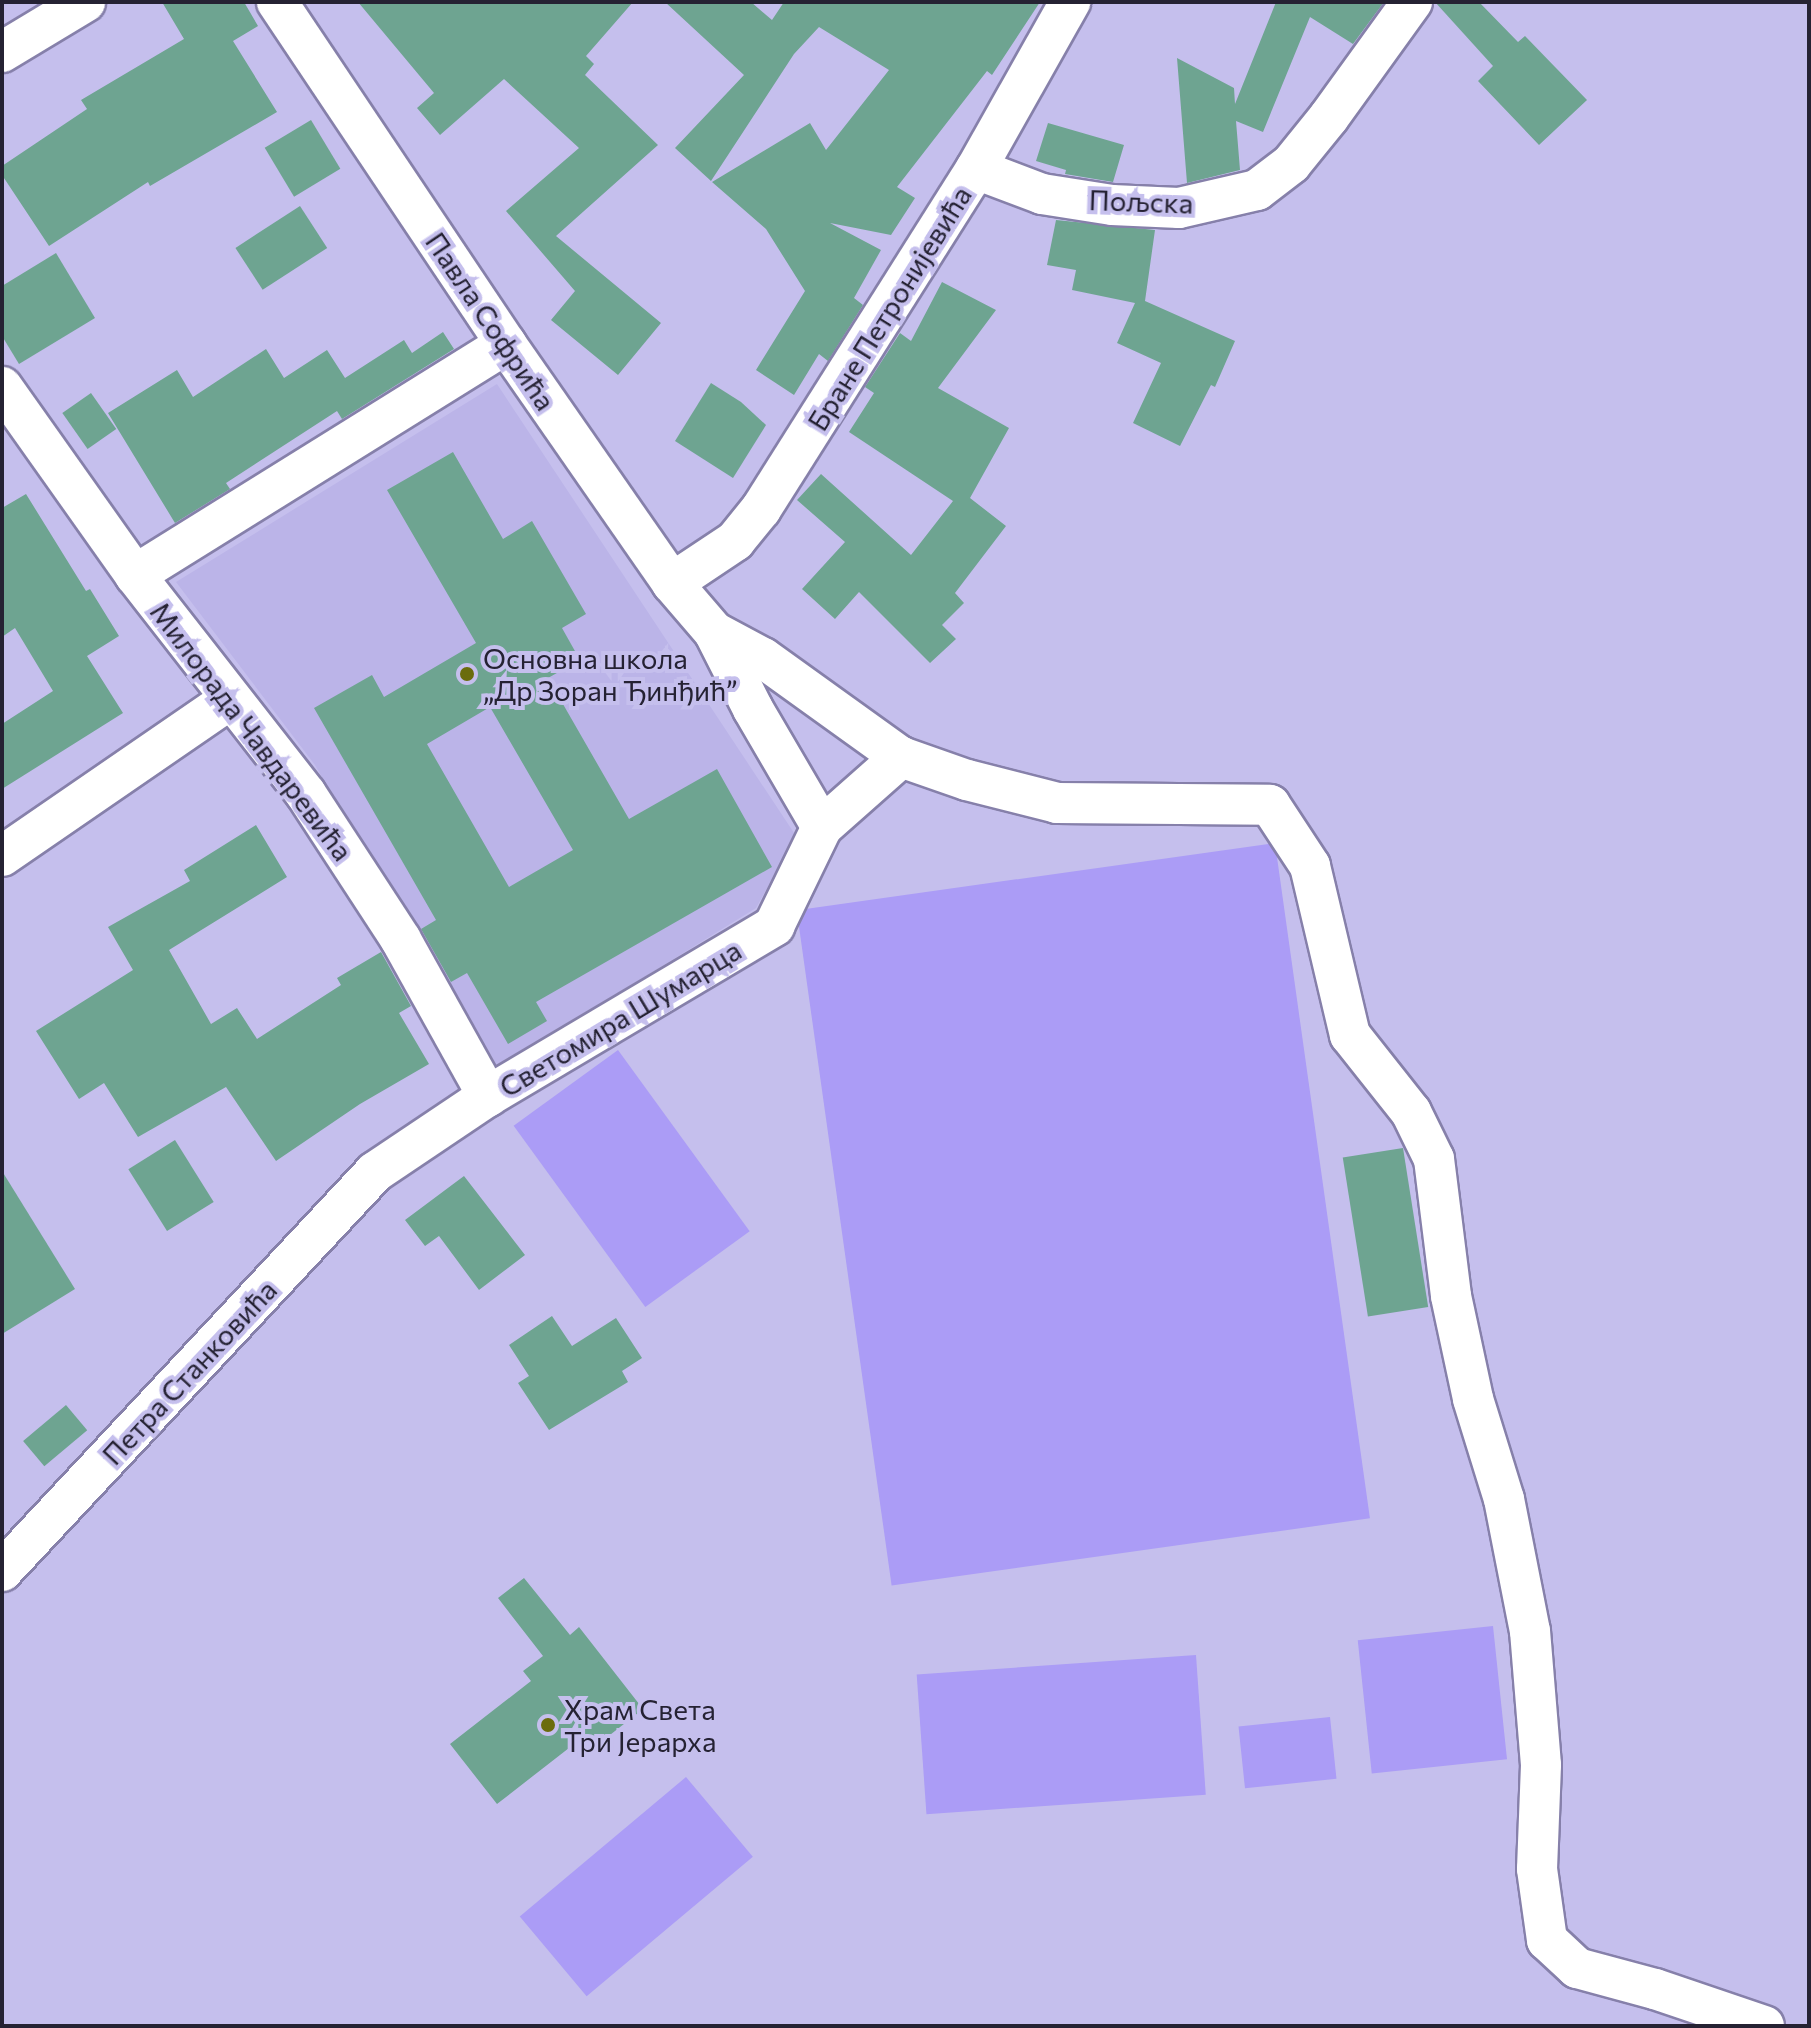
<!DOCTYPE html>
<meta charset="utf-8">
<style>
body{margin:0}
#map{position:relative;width:1811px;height:2028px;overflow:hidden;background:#c5bfed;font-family:Commissioner,sans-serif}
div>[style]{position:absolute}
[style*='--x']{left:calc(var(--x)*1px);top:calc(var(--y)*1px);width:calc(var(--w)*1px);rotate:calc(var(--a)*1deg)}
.built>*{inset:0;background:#bbb4e8}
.green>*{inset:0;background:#ab9cf6;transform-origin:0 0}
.building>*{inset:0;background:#6ea491;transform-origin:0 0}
.roads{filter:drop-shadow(2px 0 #8680aa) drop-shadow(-2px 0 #8680aa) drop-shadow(0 2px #8680aa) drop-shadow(0 -2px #8680aa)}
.minor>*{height:40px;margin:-20px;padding:0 20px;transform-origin:20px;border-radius:20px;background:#fff}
.dots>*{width:22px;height:22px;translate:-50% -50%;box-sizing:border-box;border:4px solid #c5bfed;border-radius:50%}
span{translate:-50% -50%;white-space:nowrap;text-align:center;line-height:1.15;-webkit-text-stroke:8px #c5bfed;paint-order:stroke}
.street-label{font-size:28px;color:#252233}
.poi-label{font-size:28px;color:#252233}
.left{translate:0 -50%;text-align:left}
.frame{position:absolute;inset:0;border:4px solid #252233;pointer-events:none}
</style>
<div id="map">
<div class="built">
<div style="clip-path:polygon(497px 384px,796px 836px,756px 908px,489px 1073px,315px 765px,176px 582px)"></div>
</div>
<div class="green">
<div style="left:1275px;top:843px;width:682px;height:483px;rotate:82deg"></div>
<div style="left:618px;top:1050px;width:224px;height:129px;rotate:54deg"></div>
<div style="left:1493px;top:1626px;width:134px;height:136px;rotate:84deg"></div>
<div style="left:1196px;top:1655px;width:140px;height:280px;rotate:86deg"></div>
<div style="left:1330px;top:1717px;width:62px;height:92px;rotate:84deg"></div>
<div style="left:686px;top:1777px;width:104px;height:217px;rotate:50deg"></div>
</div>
<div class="building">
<div style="clip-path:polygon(162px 2px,244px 2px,258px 26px,233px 41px,277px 112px,150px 186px,148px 182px,49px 246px,2px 175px,2px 166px,87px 109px,81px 100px,184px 39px)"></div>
<div style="clip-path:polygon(358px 2px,633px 2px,586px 56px,594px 64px,585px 75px,658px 145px,556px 236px,661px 323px,618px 375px,551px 320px,575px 291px,506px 211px,579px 148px,504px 79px,440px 135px,417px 108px,434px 93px)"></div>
<div style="clip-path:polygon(665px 2px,751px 2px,772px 20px,784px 2px,1040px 2px,992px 75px,987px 71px,897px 187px,915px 198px,891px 235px,830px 223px,881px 250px,854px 298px,863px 305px,828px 361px,819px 354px,794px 395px,756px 370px,805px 291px,766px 229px,712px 182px,810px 123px,826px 150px,889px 70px,819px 27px,794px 54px,711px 181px,675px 148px,744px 75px)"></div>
<div style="clip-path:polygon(1276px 2px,1384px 2px,1353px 44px,1310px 17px,1263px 132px,1236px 121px,1240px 170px,1187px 183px,1177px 58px,1234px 88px,1235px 104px)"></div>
<div style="clip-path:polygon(1435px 2px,1479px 2px,1518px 42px,1525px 36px,1587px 100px,1539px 145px,1478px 81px,1493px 66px)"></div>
<div style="left:311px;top:120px;width:57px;height:54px;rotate:59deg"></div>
<div style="clip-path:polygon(1048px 123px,1124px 145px,1113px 182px,1065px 174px,1066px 170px,1036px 161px)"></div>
<div style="left:300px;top:206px;width:50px;height:77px;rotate:57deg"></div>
<div style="clip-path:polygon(1056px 220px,1155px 230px,1145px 301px,1235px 341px,1215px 387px,1211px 385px,1180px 446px,1133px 423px,1161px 363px,1117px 343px,1135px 303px,1072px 290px,1076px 270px,1047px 265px)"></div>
<div style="clip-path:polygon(56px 253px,95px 318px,19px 364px,2px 336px,2px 286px)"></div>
<div style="clip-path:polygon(942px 282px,996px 310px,938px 388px,1009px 428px,970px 498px,1006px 526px,955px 593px,964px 603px,942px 625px,956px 639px,930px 663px,859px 592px,835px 619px,802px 589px,845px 542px,797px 500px,821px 474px,911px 555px,953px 501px,849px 432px,874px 393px,865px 387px,900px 333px,911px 341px)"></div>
<div style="clip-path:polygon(443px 332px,454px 349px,342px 419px,337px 411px,226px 483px,230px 489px,175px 523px,108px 413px,177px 370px,193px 397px,266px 349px,284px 378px,327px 350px,345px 378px,404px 340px,412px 353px)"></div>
<div style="clip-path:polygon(711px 383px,741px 402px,766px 425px,733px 478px,675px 441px)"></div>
<div style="left:91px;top:393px;width:44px;height:35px;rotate:55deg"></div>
<div style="clip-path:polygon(evenodd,453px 452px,503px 539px,532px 521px,586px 614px,562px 628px,580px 660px,548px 678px,629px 819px,717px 769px,772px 867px,536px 1002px,547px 1021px,508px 1044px,467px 973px,451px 982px,421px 929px,436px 920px,314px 708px,372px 675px,384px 697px,476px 643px,387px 490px,453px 452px,490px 707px,573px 850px,509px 887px,427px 744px,490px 707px)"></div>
<div style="clip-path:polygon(26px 494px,86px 591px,90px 589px,119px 636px,87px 656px,123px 713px,2px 789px,2px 724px,53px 691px,15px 628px,2px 637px,2px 508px)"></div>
<div style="clip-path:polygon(256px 825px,287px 877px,169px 950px,211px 1024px,237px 1008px,257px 1039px,341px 985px,337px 978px,381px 952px,411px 1006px,399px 1013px,429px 1064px,360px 1104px,276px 1161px,226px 1087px,138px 1137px,104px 1083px,79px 1099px,36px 1031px,133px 970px,108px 927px,190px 881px,184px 870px)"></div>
<div style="left:175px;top:1140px;width:73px;height:55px;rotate:58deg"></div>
<div style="left:1403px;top:1148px;width:161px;height:61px;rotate:81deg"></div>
<div style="clip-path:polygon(2px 1171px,75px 1289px,2px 1334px)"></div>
<div style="clip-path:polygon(464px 1176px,525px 1255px,479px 1290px,439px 1236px,425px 1246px,405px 1220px)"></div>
<div style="clip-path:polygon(552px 1316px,572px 1346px,616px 1318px,642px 1358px,622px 1371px,628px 1382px,549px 1430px,518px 1383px,529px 1376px,509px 1345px)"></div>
<div style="left:66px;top:1405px;width:33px;height:56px;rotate:50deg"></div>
<div style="clip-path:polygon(524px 1578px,570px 1635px,579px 1627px,643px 1709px,587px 1753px,578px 1741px,497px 1804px,450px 1744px,531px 1681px,523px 1671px,543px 1656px,498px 1598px)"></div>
</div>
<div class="roads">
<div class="minor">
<div style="--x:277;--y:2;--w:412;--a:56.2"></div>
<div style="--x:506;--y:344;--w:291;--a:55.2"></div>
<div style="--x:672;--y:583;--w:65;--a:49.4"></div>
<div style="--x:714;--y:632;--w:55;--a:28"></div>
<div style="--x:763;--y:658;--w:170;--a:35.7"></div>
<div style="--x:901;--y:757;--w:70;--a:19.2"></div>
<div style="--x:967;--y:780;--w:93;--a:14.3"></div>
<div style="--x:1057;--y:803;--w:213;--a:0.5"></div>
<div style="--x:1270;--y:805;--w:73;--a:56.7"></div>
<div style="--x:1310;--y:866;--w:174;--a:76.7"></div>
<div style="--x:1350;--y:1035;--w:98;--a:51.6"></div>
<div style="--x:1411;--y:1112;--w:52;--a:63.9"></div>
<div style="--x:1434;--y:1159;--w:138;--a:82.9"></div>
<div style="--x:1451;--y:1296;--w:105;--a:77.9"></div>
<div style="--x:1473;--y:1399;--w:105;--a:72.8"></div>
<div style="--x:1504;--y:1499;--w:135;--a:78.9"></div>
<div style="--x:1530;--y:1631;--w:134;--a:85.3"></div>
<div style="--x:1541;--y:1765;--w:104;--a:92.2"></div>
<div style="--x:1537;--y:1869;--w:72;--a:82"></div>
<div style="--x:1547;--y:1940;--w:41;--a:43"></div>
<div style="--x:1577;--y:1968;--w:81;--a:15.1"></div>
<div style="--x:1655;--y:1989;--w:115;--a:18.7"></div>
<div style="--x:2;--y:52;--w:97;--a:-31.1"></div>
<div style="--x:976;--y:169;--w:71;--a:20.7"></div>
<div style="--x:1042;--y:194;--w:71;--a:8.9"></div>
<div style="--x:1112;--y:205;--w:67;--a:2.6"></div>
<div style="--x:1179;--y:208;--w:80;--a:-13"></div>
<div style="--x:1257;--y:190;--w:43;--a:-37.4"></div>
<div style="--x:1291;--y:164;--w:60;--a:-51"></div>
<div style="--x:1329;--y:117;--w:142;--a:-54.2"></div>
<div style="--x:2;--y:387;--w:230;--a:54.7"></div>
<div style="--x:135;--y:575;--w:278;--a:52"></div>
<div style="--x:306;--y:794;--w:174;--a:56.9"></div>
<div style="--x:401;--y:940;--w:179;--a:60.9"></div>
<div style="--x:135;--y:575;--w:437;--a:-31.9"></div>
<div style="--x:672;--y:583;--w:76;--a:-33.7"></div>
<div style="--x:735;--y:541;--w:41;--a:-50.9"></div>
<div style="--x:761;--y:509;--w:402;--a:-57.7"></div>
<div style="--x:976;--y:169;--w:192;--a:-60.6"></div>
<div style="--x:714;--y:632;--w:86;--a:63.1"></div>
<div style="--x:753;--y:709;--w:137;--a:59.7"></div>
<div style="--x:2;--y:856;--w:275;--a:-34.5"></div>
<div style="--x:2;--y:1571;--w:546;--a:-46.93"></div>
<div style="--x:375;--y:1172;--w:136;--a:-33.9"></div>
<div style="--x:488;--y:1096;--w:333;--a:-30.7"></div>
<div style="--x:774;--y:926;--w:110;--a:-64.1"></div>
<div style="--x:822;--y:827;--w:106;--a:-41.5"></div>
</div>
</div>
<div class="dots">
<div style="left:467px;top:674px;background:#6b6c0d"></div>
<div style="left:548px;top:1725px;background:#6b6c0d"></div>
</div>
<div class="street-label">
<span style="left:1141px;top:201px;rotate:2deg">Пољска</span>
<span style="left:889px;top:308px;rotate:-58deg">Бране Петронијевића</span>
<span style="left:491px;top:321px;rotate:56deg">Павла Софрића</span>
<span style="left:252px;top:731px;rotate:53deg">Милорада Чавдаревића</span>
<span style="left:620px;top:1018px;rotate:-31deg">Светомира Шумарца</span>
<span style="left:189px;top:1372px;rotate:-47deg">Петра Станковића</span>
</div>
<div class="poi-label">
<span class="left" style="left:483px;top:674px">Основна школа<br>„Др Зоран Ђинђић”</span>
<span class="left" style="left:564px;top:1725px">Храм Света<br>Три Јерарха</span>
</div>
<div class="frame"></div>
</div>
